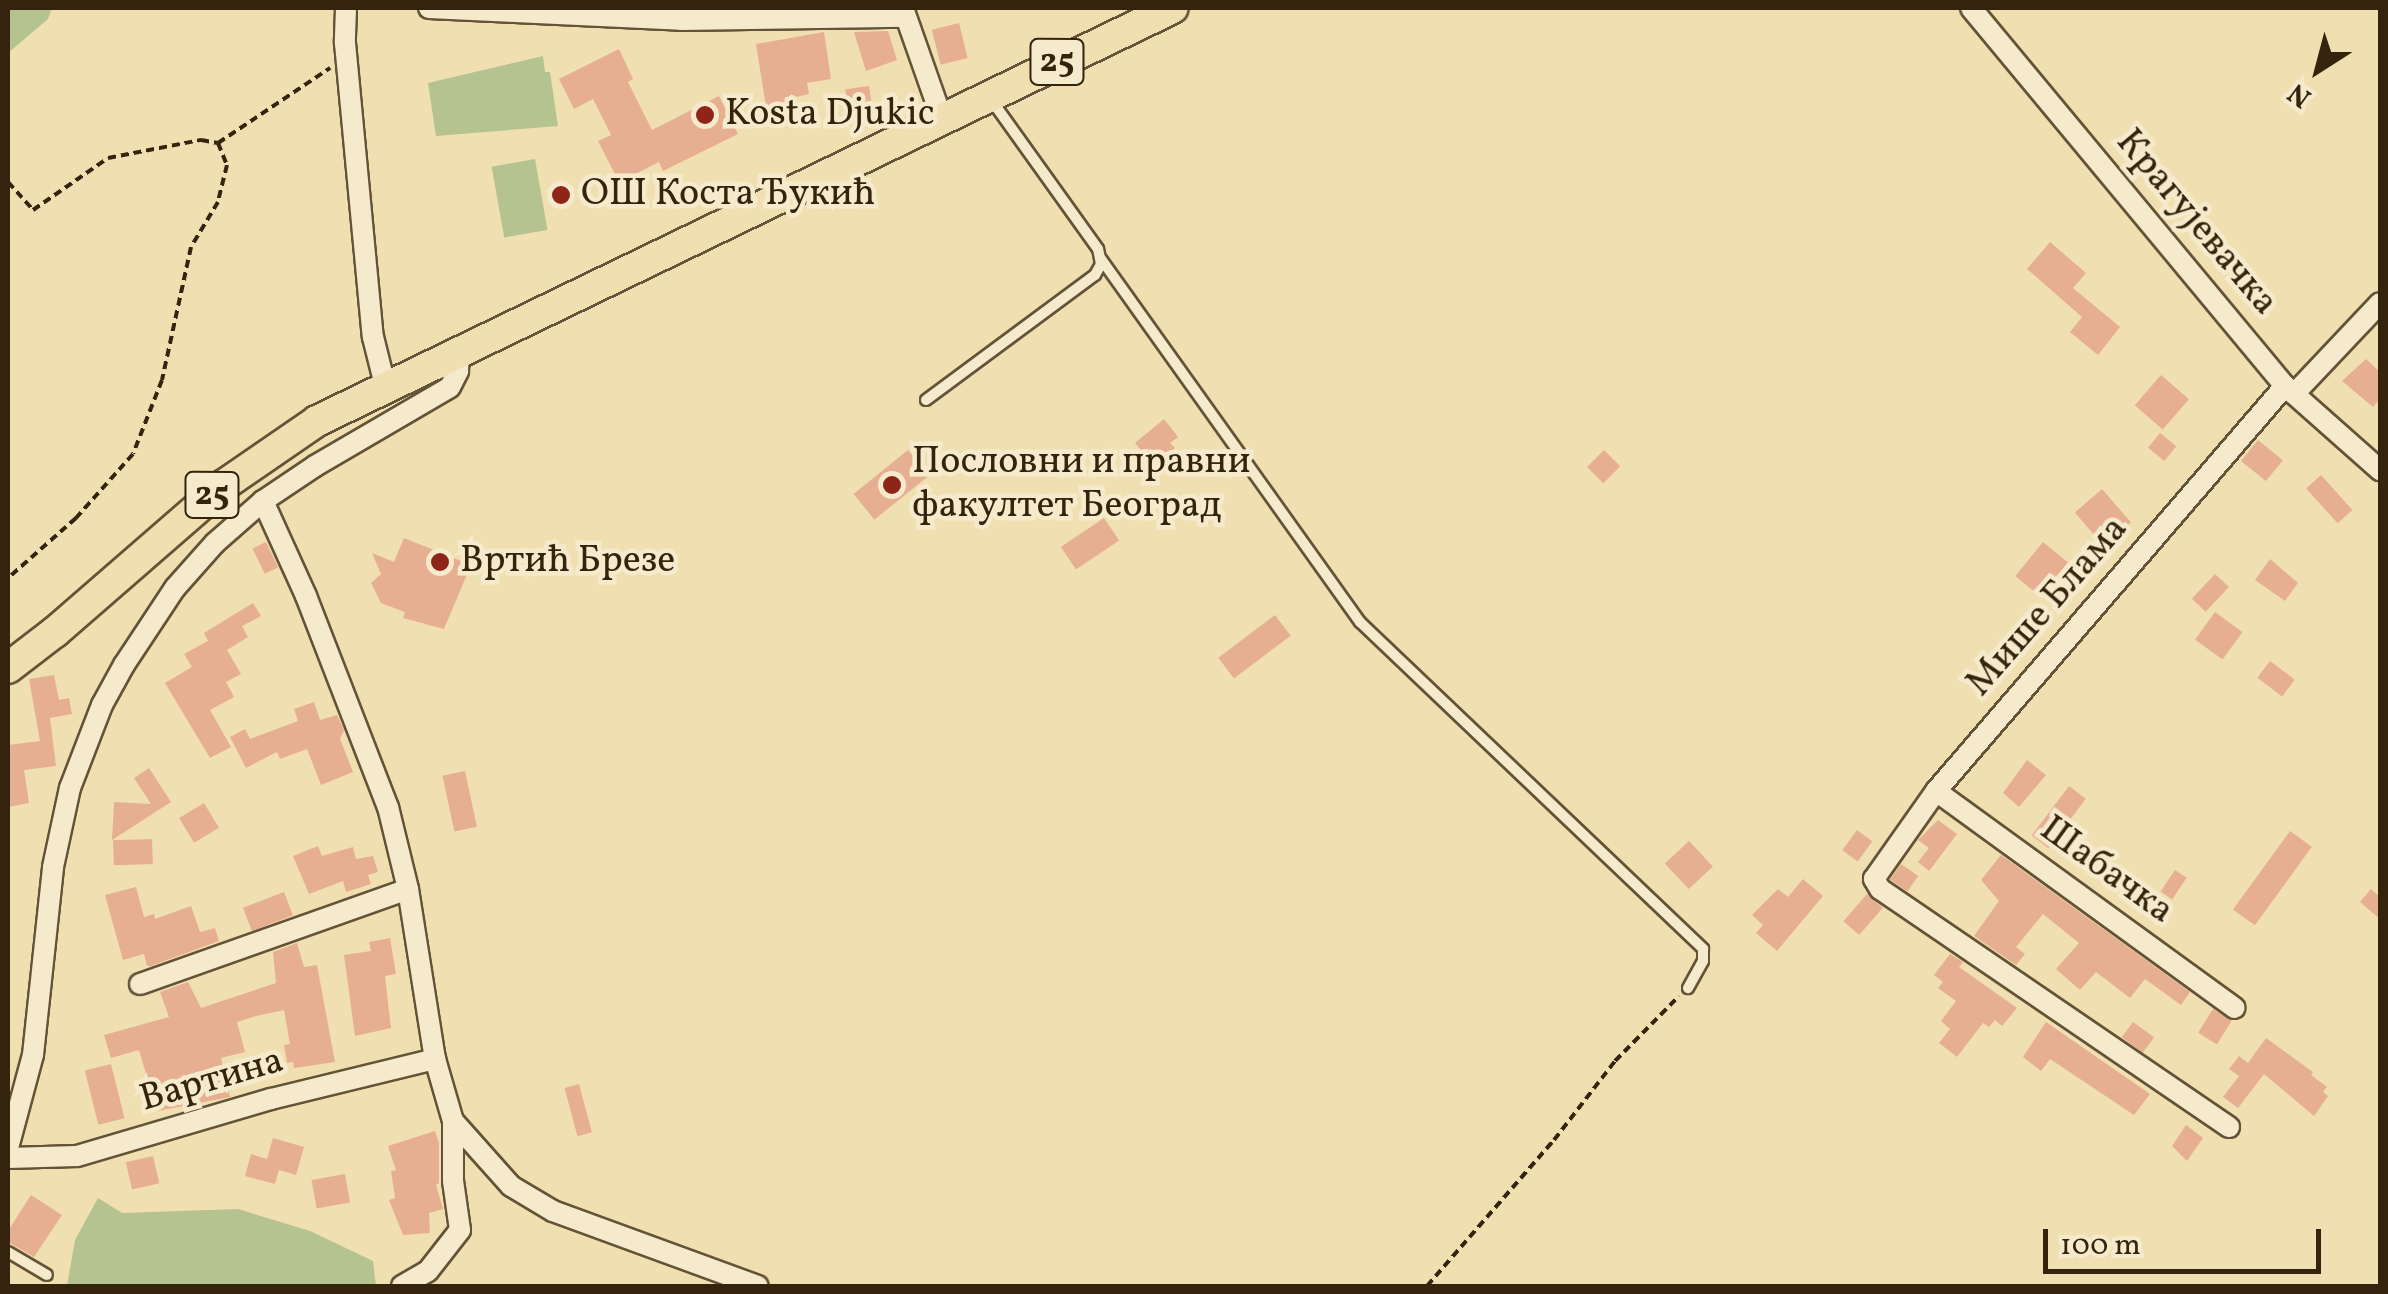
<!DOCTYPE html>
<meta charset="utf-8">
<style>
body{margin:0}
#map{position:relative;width:2388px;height:1294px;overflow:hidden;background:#f0dfb0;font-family:Vollkorn,serif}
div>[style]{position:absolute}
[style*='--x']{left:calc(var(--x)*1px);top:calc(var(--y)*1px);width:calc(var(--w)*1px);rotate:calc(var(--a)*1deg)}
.green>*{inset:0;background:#b4c390;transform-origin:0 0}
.building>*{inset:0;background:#e7af91;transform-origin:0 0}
.path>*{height:4px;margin-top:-2px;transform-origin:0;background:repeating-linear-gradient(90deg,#35240d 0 8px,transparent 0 13px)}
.roads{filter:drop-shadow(2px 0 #645336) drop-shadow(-2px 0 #645336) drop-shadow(0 2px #645336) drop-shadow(0 -2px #645336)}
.service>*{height:10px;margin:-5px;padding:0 5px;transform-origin:5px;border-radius:5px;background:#f5eacc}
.minor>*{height:20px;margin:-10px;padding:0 10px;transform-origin:10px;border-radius:10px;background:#f5eacc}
.primary>*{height:30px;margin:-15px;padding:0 15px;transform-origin:15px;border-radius:15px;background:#f0dfb0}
.dots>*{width:28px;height:28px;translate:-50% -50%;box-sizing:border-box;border:5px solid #f5eacc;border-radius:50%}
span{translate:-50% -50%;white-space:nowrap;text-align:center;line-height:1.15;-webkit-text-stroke:9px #f5eacc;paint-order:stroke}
.shield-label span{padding:2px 8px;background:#f5eacc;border:2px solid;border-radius:8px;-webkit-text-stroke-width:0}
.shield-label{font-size:35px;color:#35240d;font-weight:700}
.poi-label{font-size:38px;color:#35240d}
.left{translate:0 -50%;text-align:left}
.street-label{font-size:38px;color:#35240d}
.frame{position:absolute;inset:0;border:10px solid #35240d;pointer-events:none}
.north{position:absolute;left:2268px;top:20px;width:100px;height:100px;-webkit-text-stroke:8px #f5eacc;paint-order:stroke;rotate:216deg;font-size:28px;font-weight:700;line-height:40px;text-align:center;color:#35240d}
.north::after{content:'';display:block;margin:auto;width:35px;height:45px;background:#35240d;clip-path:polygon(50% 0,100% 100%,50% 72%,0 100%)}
.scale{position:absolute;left:2043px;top:1229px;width:278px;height:45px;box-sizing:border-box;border:5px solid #35240d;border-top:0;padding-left:12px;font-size:30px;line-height:35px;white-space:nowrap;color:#35240d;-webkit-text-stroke:8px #f5eacc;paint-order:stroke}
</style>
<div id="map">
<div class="green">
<div style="clip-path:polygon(8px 8px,52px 8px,48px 19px,8px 53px)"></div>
<div style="clip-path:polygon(543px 56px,545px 72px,550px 72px,558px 126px,436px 136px,428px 83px)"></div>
<div style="left:535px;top:159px;width:72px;height:44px;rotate:80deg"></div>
<div style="clip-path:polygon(98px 1198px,122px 1213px,238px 1209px,310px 1231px,373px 1261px,376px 1286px,67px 1286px,75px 1240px)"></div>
</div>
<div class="building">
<div style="left:959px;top:23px;width:36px;height:28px;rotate:76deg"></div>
<div style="clip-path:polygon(888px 31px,897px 60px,866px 71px,854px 32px)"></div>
<div style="clip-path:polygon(824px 32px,831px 79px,807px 83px,809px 94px,795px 97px,796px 102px,766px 107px,756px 44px)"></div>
<div style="clip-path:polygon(619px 49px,633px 79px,628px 82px,652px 130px,719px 96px,738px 134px,663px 171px,659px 162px,619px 182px,598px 141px,611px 135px,593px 99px,574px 109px,559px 79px)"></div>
<div style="left:869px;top:86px;width:15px;height:24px;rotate:82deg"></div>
<div style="clip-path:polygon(2050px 242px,2086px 273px,2073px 288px,2120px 327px,2098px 355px,2070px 332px,2082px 317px,2027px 269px)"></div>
<div style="clip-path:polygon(2366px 359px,2380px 372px,2380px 399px,2373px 407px,2342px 381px)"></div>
<div style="left:2161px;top:375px;width:37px;height:40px;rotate:41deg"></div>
<div style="clip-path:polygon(1164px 419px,1178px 437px,1170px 443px,1175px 448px,1160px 461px,1156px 455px,1149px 460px,1135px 443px)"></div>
<div style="left:2160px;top:433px;width:21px;height:19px;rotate:39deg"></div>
<div style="left:2258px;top:440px;width:32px;height:27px;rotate:39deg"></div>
<div style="left:908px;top:450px;width:33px;height:70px;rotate:51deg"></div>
<div style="left:1604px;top:450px;width:23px;height:24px;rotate:45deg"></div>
<div style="left:2321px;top:475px;width:47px;height:20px;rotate:48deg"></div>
<div style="left:2102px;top:489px;width:44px;height:36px;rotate:49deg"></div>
<div style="left:1104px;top:518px;width:27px;height:52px;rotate:56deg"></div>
<div style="clip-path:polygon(404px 538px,471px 565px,444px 629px,403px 618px,405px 612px,381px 603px,371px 583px,381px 574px,372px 553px,394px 562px)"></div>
<div style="left:266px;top:542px;width:28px;height:15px;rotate:64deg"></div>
<div style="left:2043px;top:542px;width:32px;height:44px;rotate:39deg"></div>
<div style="clip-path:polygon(2270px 559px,2298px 583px,2285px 601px,2255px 580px)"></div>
<div style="left:2215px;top:574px;width:19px;height:34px;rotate:43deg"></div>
<div style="clip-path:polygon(253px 603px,261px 616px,242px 626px,248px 637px,227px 650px,241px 674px,226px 682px,234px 697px,210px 710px,231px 747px,210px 758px,165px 683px,192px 667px,184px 654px,208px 641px,204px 633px)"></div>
<div style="left:2215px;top:612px;width:34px;height:34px;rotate:36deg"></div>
<div style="left:1275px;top:615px;width:26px;height:71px;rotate:53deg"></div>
<div style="left:2270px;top:661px;width:31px;height:21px;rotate:37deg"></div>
<div style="clip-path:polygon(54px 675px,59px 700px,69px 698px,72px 714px,50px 718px,56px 766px,24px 770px,29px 803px,8px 807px,8px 745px,40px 741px,29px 679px)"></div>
<div style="clip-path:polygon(314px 702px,320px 720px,337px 715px,344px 730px,340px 739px,353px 772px,321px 785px,307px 749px,280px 759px,277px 752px,246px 768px,230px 737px,245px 729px,250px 739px,298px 721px,294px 709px)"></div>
<div style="clip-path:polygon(2027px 760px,2046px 775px,2019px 807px,2003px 793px)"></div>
<div style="clip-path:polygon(149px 768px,171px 802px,112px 840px,114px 802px,151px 804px,134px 778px)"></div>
<div style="left:465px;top:771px;width:57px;height:23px;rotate:78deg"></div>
<div style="left:2069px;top:786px;width:21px;height:62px;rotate:37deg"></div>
<div style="left:204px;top:803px;width:29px;height:29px;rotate:59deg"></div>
<div style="clip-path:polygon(1938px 820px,1957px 834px,1929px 871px,1918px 862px,1929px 848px,1918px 840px)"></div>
<div style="left:1857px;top:830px;width:19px;height:25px;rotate:36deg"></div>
<div style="left:2290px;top:831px;width:27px;height:97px;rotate:36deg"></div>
<div style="left:152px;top:839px;width:25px;height:39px;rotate:88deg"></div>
<div style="left:1689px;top:841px;width:35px;height:33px;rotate:47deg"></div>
<div style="clip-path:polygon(318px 846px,322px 856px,353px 847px,356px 859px,373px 856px,378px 872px,368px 875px,371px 884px,346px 892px,343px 881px,309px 894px,293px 856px)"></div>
<div style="clip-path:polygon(2001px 855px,2190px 992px,2181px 1005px,2145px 979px,2130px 998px,2096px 972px,2080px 990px,2056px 969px,2079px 943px,2043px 914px,2016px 947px,2025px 954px,2016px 965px,1974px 936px,1999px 901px,1981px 880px)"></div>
<div style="left:1901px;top:864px;width:21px;height:19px;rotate:35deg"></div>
<div style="left:2175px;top:870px;width:14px;height:26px;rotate:34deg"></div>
<div style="clip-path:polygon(1803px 879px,1823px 896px,1777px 951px,1756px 933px,1763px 925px,1752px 915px,1778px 889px,1788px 897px)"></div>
<div style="clip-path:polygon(136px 887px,144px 917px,154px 914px,155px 919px,191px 906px,200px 932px,215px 928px,219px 941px,151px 966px,147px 966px,144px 954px,123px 960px,105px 895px)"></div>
<div style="clip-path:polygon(2371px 889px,2380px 897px,2380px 919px,2360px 902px)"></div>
<div style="left:284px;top:892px;width:25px;height:44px;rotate:69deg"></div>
<div style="left:1867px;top:894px;width:21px;height:36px;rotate:41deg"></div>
<div style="clip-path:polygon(390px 938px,396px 974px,385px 976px,391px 1028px,355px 1036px,344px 955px,371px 951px,369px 942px)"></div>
<div style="clip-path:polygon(297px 943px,304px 967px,317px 965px,335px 1062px,294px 1068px,293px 1062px,287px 1063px,284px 1045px,290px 1044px,284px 1010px,256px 1016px,237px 1022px,245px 1052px,221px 1058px,230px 1097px,157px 1111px,139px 1050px,111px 1058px,104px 1035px,169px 1017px,160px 992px,188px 982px,201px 1008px,276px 983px,273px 952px)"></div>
<div style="clip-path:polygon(1950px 954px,1963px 962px,1959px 967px,2017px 1008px,2002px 1026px,1995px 1020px,1989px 1027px,1983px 1023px,1957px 1057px,1939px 1043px,1950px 1029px,1941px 1021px,1956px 1001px,1938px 988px,1943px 982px,1934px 975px)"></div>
<div style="left:2213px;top:1009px;width:22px;height:28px;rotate:32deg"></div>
<div style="clip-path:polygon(2046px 1022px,2150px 1094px,2134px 1115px,2050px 1059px,2041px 1071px,2023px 1057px)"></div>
<div style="left:2133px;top:1022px;width:26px;height:19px;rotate:36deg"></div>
<div style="clip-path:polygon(2266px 1038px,2313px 1072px,2311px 1075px,2327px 1087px,2323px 1092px,2328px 1096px,2314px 1116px,2264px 1074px,2238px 1108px,2223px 1097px,2239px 1076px,2229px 1069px,2239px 1056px,2248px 1063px)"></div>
<div style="left:111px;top:1064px;width:56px;height:27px;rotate:76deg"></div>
<div style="left:579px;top:1084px;width:50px;height:15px;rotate:75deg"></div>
<div style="clip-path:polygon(2186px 1125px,2203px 1138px,2187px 1161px,2172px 1146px)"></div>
<div style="clip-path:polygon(435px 1131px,439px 1143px,439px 1183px,436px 1185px,443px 1209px,429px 1213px,430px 1233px,403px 1235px,389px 1200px,395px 1198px,391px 1171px,396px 1170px,388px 1146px)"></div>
<div style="clip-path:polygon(273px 1138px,304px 1147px,296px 1175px,279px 1170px,275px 1184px,245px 1176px,251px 1154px,267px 1159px)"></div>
<div style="left:153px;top:1156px;width:28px;height:28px;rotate:77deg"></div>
<div style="left:345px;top:1174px;width:29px;height:34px;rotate:80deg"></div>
<div style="clip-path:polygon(31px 1195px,62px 1215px,34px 1257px,8px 1242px,8px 1231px)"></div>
</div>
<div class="path">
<div style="--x:218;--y:143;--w:135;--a:-33.8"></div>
<div style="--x:8;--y:182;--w:38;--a:48"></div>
<div style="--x:33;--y:210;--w:91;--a:-34.7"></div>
<div style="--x:108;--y:158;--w:95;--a:-11"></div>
<div style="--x:201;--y:140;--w:17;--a:10"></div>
<div style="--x:218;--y:143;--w:24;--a:68"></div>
<div style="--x:227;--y:165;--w:38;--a:104"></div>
<div style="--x:218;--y:202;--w:52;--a:121"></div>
<div style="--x:191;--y:247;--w:136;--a:102.3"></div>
<div style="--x:162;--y:380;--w:79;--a:111.4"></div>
<div style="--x:133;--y:454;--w:86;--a:131.7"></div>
<div style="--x:76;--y:518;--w:91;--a:138.6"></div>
<div style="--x:1427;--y:1286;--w:194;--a:-49"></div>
<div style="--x:1554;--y:1140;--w:100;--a:-52.3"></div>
<div style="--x:1615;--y:1061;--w:91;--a:-45.4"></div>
</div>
<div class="roads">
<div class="service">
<div style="--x:1101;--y:259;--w:446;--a:54.5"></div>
<div style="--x:1360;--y:622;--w:474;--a:43.6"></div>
<div style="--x:1703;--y:949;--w:12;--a:90"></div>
<div style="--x:1703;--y:961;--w:31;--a:119"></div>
<div style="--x:926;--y:400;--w:210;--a:-36.5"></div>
<div style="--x:1095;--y:275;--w:13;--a:-61"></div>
<div style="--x:1101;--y:264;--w:15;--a:-101"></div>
<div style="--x:1098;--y:249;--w:186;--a:-125.6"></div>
<div style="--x:8;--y:1252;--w:45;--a:30.5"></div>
</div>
<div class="minor">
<div style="--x:346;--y:8;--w:35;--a:92"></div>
<div style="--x:345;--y:43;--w:295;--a:84.6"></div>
<div style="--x:373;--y:337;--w:49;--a:76"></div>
<div style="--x:429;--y:8;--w:252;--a:2.7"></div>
<div style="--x:681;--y:20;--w:224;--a:-0.8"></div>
<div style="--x:903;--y:8;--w:118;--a:70.6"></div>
<div style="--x:1971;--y:8;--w:491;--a:50.3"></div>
<div style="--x:2285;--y:386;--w:127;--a:41.5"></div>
<div style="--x:2294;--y:394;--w:125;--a:-46.6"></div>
<div style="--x:263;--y:501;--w:104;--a:65.6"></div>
<div style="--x:306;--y:596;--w:226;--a:68.8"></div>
<div style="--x:388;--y:807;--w:84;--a:76.3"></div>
<div style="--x:408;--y:889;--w:172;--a:81"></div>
<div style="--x:435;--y:1059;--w:65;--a:73.8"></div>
<div style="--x:453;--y:1121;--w:87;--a:48.3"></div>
<div style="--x:511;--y:1186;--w:49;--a:30.8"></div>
<div style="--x:553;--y:1211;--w:218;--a:20.1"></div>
<div style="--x:1936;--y:791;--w:369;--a:36"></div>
<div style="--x:140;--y:984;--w:284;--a:-19.5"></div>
<div style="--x:2229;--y:1127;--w:422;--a:-145.7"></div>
<div style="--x:1880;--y:889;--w:12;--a:-121"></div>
<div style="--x:1874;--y:879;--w:108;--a:-54.8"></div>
<div style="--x:1936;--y:791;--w:535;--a:-49.25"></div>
<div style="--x:8;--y:1148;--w:96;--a:-75"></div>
<div style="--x:33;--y:1055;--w:189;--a:-83.9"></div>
<div style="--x:53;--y:867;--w:81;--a:-77.9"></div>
<div style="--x:70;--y:788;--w:89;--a:-68.9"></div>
<div style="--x:102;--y:705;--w:46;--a:-61.2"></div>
<div style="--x:124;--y:665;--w:92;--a:-56.5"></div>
<div style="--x:175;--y:588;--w:60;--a:-48.4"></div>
<div style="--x:215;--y:543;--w:64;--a:-41.2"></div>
<div style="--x:263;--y:501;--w:63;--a:-33.9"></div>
<div style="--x:315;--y:466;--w:156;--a:-30.3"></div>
<div style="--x:450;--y:387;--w:18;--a:-63"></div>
<div style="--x:458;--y:371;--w:19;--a:-87"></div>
<div style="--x:8;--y:1158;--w:69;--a:-1.7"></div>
<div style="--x:77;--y:1156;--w:202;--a:-16.4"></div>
<div style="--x:271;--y:1099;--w:169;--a:-13.7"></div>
<div style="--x:402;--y:1286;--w:30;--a:-30"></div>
<div style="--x:428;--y:1271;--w:52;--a:-52"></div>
<div style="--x:460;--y:1230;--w:49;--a:-98.1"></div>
<div style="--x:453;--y:1181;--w:60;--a:-90"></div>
</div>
<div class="primary">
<div style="--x:8;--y:668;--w:59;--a:-37.5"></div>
<div style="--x:55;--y:632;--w:224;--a:-41"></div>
<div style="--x:224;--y:485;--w:113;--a:-34.5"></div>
<div style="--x:317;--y:421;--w:950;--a:-25.76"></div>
</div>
</div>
<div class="dots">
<div style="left:705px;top:115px;background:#8f2418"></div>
<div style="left:561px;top:195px;background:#8f2418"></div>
<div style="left:892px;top:485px;background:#8f2418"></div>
<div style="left:440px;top:562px;background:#8f2418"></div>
</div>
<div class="shield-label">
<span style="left:1057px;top:62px">25</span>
<span style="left:212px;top:495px">25</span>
</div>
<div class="poi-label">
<span class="left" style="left:725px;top:115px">Kosta Djukic</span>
<span class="left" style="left:581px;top:195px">ОШ Коста Ђукић</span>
<span class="left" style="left:912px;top:485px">Пословни и правни<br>факултет Београд</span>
<span class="left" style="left:460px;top:562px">Вртић Брезе</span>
</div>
<div class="street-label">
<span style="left:2196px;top:223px;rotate:50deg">Крагујевачка</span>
<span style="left:2048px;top:607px;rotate:-49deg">Мише Блама</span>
<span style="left:2106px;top:871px;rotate:36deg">Шабачка</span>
<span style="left:212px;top:1081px;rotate:-16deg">Вартина</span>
</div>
<div class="frame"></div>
<div class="north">N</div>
<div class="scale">100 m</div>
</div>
